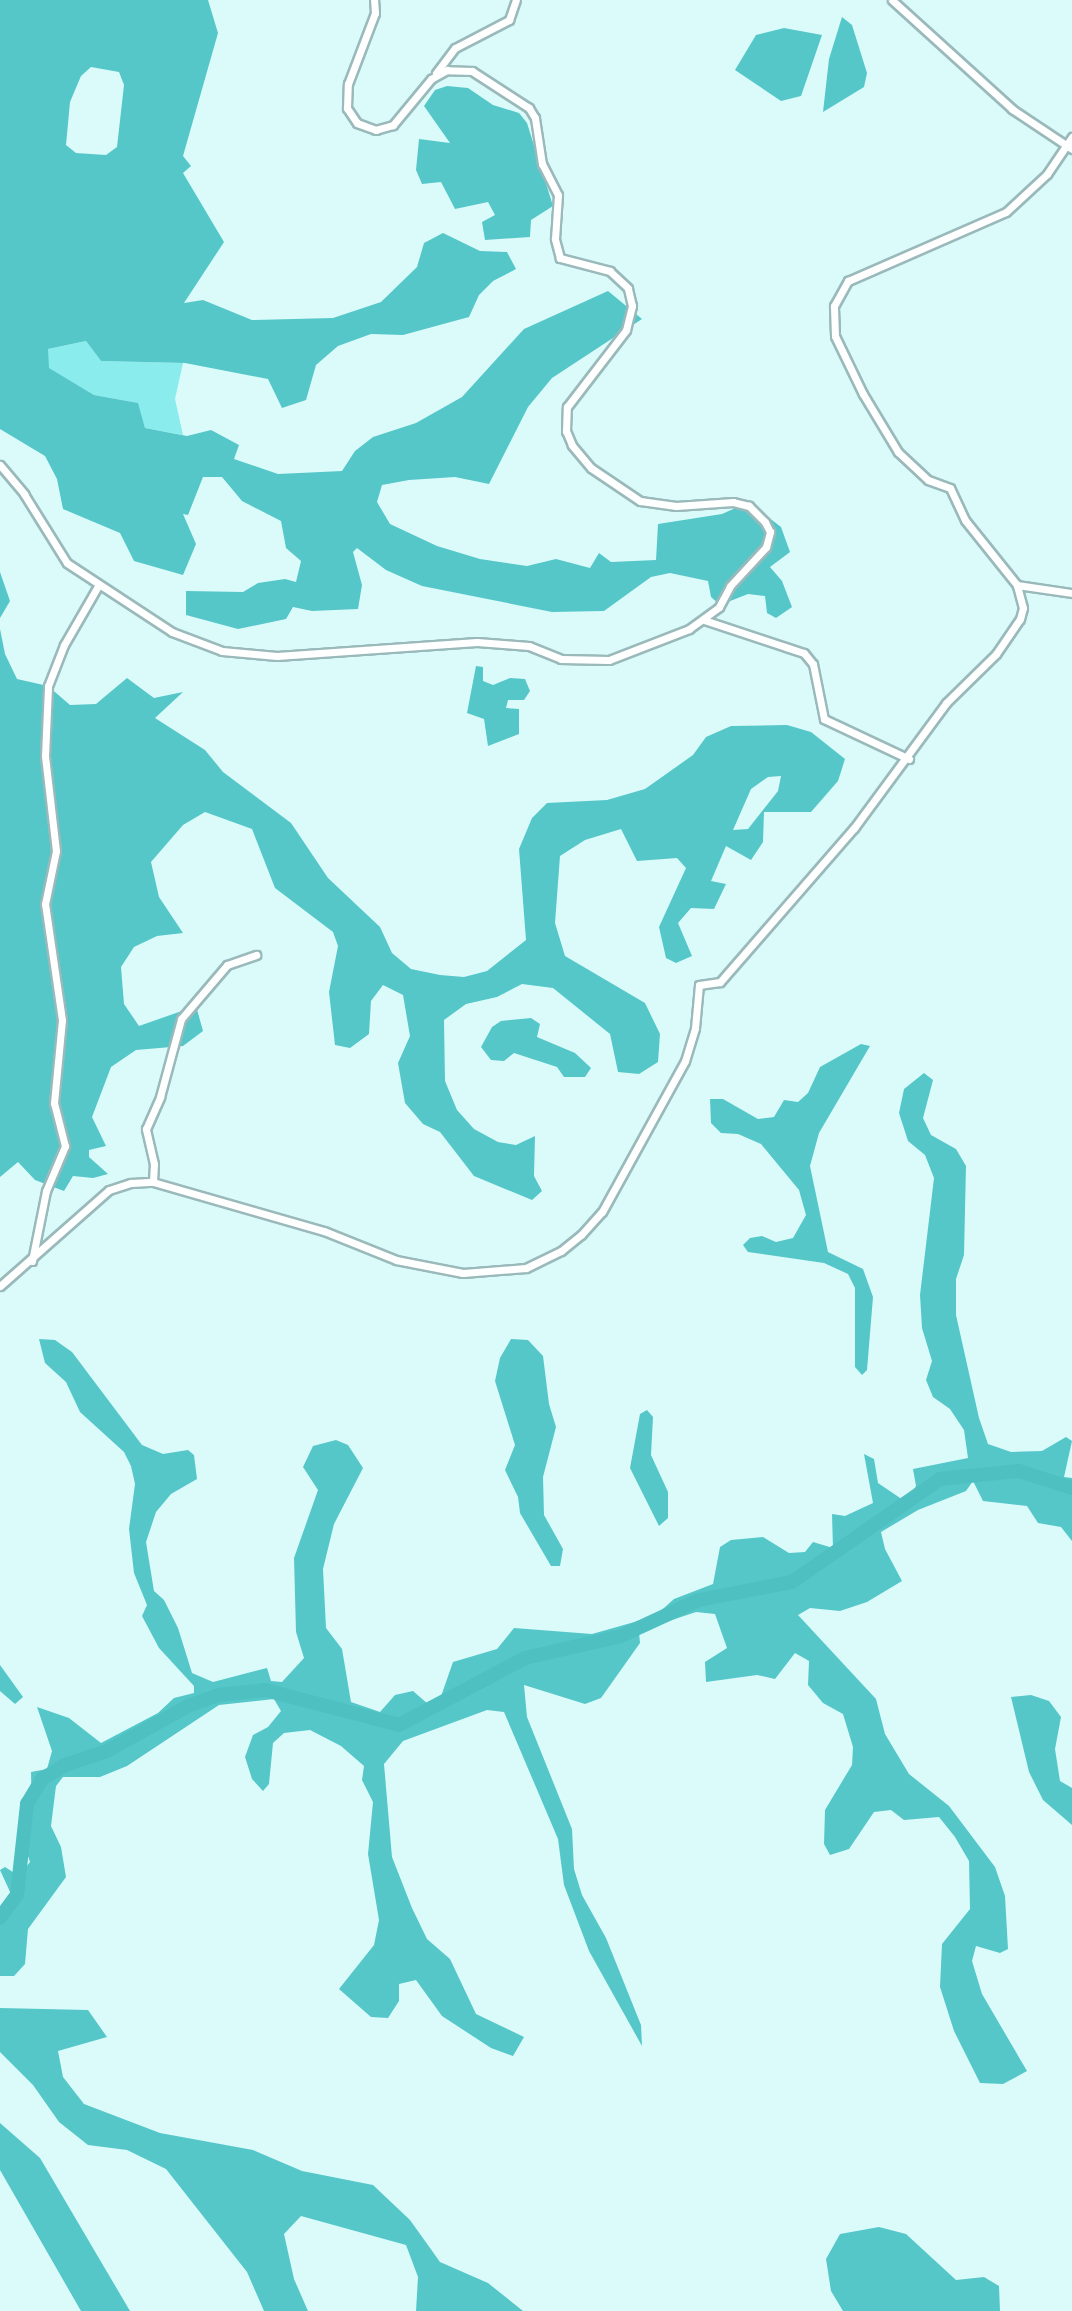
<!DOCTYPE html>
<style>
body{margin:0}
#map{position:relative;width:1072px;height:2311px;overflow:hidden;background:#dbfbfb;font-family:Signika,sans-serif}
div>[style]{position:absolute}
[style*='--x']{left:calc(var(--x)*1px);top:calc(var(--y)*1px);width:calc(var(--w)*1px);rotate:calc(var(--a)*1deg)}
.green>*{inset:0;background:#8beced}
.forest>*{inset:0;background:#55c7c9}
.river>*{height:14px;margin:-7px;padding:0 7px;transform-origin:7px;border-radius:7px;background:#4ec0c2}
.roads{filter:drop-shadow(2px 0 #9ab9ba) drop-shadow(-2px 0 #9ab9ba) drop-shadow(0 2px #9ab9ba) drop-shadow(0 -2px #9ab9ba)}
.minor>*{height:7px;margin:-3.5px;padding:0 3.5px;transform-origin:3.5px;border-radius:3.5px;background:#fff}
span{translate:-50% -50%;white-space:nowrap;text-align:center;line-height:1.15;-webkit-text-stroke:5px #fff;paint-order:stroke}
</style>
<div id="map">
<div class="green">
<div style="clip-path:polygon(86px 341px,101px 361px,183px 363px,175px 399px,183px 435px,145px 428px,137px 403px,94px 395px,48px 368px,48px 349px)"></div>
</div>
<div class="forest">
<div style="clip-path:polygon(evenodd,0 0,208px 0,218px 33px,183px 156px,191px 166px,183px 173px,224px 242px,184px 303px,203px 300px,252px 320px,333px 318px,381px 302px,417px 267px,424px 243px,443px 233px,480px 251px,507px 252px,516px 269px,493px 281px,479px 295px,469px 317px,403px 335px,371px 334px,338px 346px,316px 365px,306px 400px,282px 408px,268px 379px,185px 363px,101px 361px,86px 341px,48px 349px,49px 368px,94px 395px,138px 403px,145px 428px,187px 436px,211px 430px,239px 445px,234px 459px,278px 474px,342px 471px,355px 451px,373px 437px,416px 423px,462px 397px,524px 329px,608px 291px,642px 319px,552px 378px,528px 407px,489px 484px,455px 477px,409px 480px,382px 485px,377px 502px,390px 524px,437px 546px,480px 559px,527px 566px,556px 559px,590px 568px,599px 553px,611px 562px,656px 560px,658px 524px,722px 514px,749px 502px,781px 527px,790px 552px,770px 567px,782px 581px,792px 607px,776px 618px,767px 613px,765px 596px,748px 594px,720px 605px,711px 597px,708px 581px,670px 573px,651px 577px,604px 611px,552px 612px,422px 586px,386px 570px,357px 548px,353px 552px,362px 585px,358px 609px,312px 611px,293px 607px,286px 619px,238px 629px,186px 615px,186px 591px,243px 592px,258px 583px,285px 579px,296px 582px,301px 561px,286px 548px,281px 521px,242px 501px,222px 477px,203px 477px,188px 515px,183px 514px,196px 544px,183px 575px,134px 561px,120px 533px,63px 509px,57px 479px,45px 456px,0 429px,0 0,91px 67px,119px 72px,124px 85px,117px 147px,106px 155px,76px 153px,66px 145px,70px 102px,81px 76px,91px 67px)"></div>
<div style="clip-path:polygon(842px 17px,852px 25px,867px 73px,864px 87px,823px 112px,829px 59px)"></div>
<div style="clip-path:polygon(784px 28px,822px 35px,801px 96px,781px 101px,735px 70px,756px 35px)"></div>
<div style="clip-path:polygon(447px 86px,468px 88px,493px 105px,519px 113px,527px 123px,553px 206px,531px 220px,530px 237px,485px 240px,482px 222px,495px 215px,488px 202px,455px 209px,441px 182px,422px 184px,416px 170px,419px 139px,450px 143px,424px 106px,435px 90px)"></div>
<div style="clip-path:polygon(0 572px,10px 601px,0 618px)"></div>
<div style="clip-path:polygon(evenodd,0 629px,5px 654px,17px 679px,48px 686px,70px 705px,96px 704px,127px 678px,154px 698px,183px 692px,155px 718px,205px 750px,223px 772px,291px 823px,328px 878px,380px 927px,392px 953px,411px 969px,440px 975px,464px 977px,487px 971px,526px 940px,519px 849px,532px 818px,547px 803px,607px 800px,645px 789px,693px 755px,706px 737px,731px 726px,787px 725px,811px 732px,845px 759px,838px 781px,811px 812px,764px 812px,763px 842px,751px 860px,726px 846px,711px 881px,726px 884px,714px 909px,691px 908px,678px 923px,692px 956px,676px 963px,666px 958px,659px 927px,686px 868px,677px 858px,637px 861px,621px 829px,585px 840px,560px 856px,555px 923px,565px 956px,645px 1003px,660px 1034px,658px 1062px,639px 1074px,618px 1072px,610px 1034px,553px 988px,522px 984px,497px 997px,466px 1004px,444px 1020px,445px 1081px,457px 1110px,474px 1129px,498px 1142px,516px 1145px,535px 1136px,534px 1176px,542px 1191px,532px 1200px,474px 1176px,440px 1132px,423px 1124px,405px 1103px,398px 1063px,410px 1036px,403px 995px,383px 985px,371px 1001px,369px 1034px,350px 1048px,335px 1045px,329px 992px,338px 946px,333px 932px,275px 888px,252px 829px,205px 812px,183px 825px,151px 862px,159px 897px,183px 933px,157px 936px,134px 947px,121px 967px,124px 1004px,139px 1026px,196px 1006px,203px 1031px,183px 1046px,136px 1050px,111px 1067px,92px 1117px,106px 1146px,89px 1150px,89px 1157px,108px 1174px,93px 1178px,73px 1176px,64px 1191px,35px 1180px,18px 1162px,0 1177px,0 629px,781px 776px,778px 791px,748px 829px,733px 830px,751px 789px,768px 777px,781px 776px)"></div>
<div style="clip-path:polygon(476px 666px,483px 667px,483px 681px,493px 685px,510px 678px,525px 679px,530px 691px,524px 700px,508px 700px,506px 708px,519px 709px,519px 734px,488px 746px,484px 719px,467px 713px)"></div>
<div style="clip-path:polygon(531px 1018px,540px 1024px,537px 1037px,575px 1053px,591px 1068px,585px 1077px,564px 1077px,557px 1067px,514px 1053px,504px 1061px,491px 1060px,481px 1047px,492px 1027px,501px 1021px)"></div>
<div style="clip-path:polygon(861px 1044px,870px 1046px,819px 1133px,810px 1166px,828px 1252px,863px 1269px,873px 1297px,867px 1370px,862px 1375px,855px 1367px,855px 1288px,848px 1274px,824px 1263px,748px 1252px,743px 1245px,750px 1238px,762px 1236px,776px 1242px,793px 1238px,806px 1215px,799px 1190px,761px 1144px,738px 1134px,721px 1133px,711px 1123px,710px 1099px,723px 1099px,758px 1119px,774px 1117px,784px 1100px,798px 1102px,808px 1093px,820px 1067px)"></div>
<div style="clip-path:polygon(924px 1073px,933px 1080px,923px 1118px,931px 1135px,956px 1149px,966px 1166px,964px 1255px,956px 1279px,956px 1315px,979px 1418px,988px 1444px,1011px 1452px,1042px 1451px,1066px 1437px,1072px 1441px,1064px 1477px,1072px 1478px,1072px 1541px,1061px 1527px,1038px 1523px,1027px 1506px,983px 1501px,973px 1481px,966px 1491px,918px 1510px,881px 1532px,885px 1549px,902px 1581px,867px 1602px,840px 1611px,810px 1608px,798px 1615px,876px 1699px,885px 1734px,909px 1774px,949px 1806px,995px 1867px,1005px 1896px,1008px 1949px,1000px 1953px,976px 1946px,972px 1961px,982px 1994px,1027px 2071px,1003px 2084px,980px 2083px,954px 2031px,940px 1987px,942px 1944px,970px 1909px,969px 1861px,955px 1837px,939px 1817px,904px 1820px,891px 1810px,874px 1812px,849px 1849px,830px 1855px,824px 1844px,825px 1810px,852px 1765px,853px 1747px,843px 1714px,823px 1703px,808px 1685px,809px 1661px,795px 1653px,775px 1679px,757px 1675px,706px 1682px,705px 1662px,727px 1648px,715px 1614px,696px 1612px,663px 1623px,655px 1616px,674px 1599px,713px 1584px,720px 1547px,731px 1540px,763px 1537px,789px 1553px,805px 1552px,813px 1542px,833px 1548px,832px 1514px,845px 1516px,873px 1503px,864px 1454px,874px 1459px,878px 1483px,906px 1502px,916px 1486px,913px 1469px,968px 1458px,964px 1430px,950px 1409px,933px 1397px,926px 1380px,932px 1361px,922px 1328px,920px 1295px,934px 1178px,925px 1155px,908px 1141px,899px 1113px,904px 1089px)"></div>
<div style="clip-path:polygon(39px 1339px,55px 1340px,72px 1352px,142px 1445px,163px 1454px,188px 1450px,194px 1455px,197px 1479px,171px 1494px,156px 1512px,146px 1542px,154px 1591px,164px 1600px,178px 1628px,192px 1673px,213px 1682px,267px 1668px,271px 1681px,282px 1682px,304px 1658px,296px 1632px,294px 1558px,318px 1490px,303px 1467px,313px 1446px,336px 1440px,348px 1445px,363px 1468px,334px 1524px,323px 1569px,326px 1628px,342px 1649px,351px 1702px,380px 1712px,395px 1695px,413px 1691px,428px 1704px,439px 1702px,453px 1662px,497px 1649px,514px 1628px,592px 1634px,638px 1621px,640px 1643px,601px 1698px,585px 1704px,524px 1685px,527px 1717px,572px 1829px,574px 1869px,582px 1895px,606px 1938px,641px 2025px,642px 2046px,589px 1951px,564px 1885px,558px 1839px,504px 1712px,487px 1710px,403px 1741px,384px 1764px,392px 1857px,412px 1908px,427px 1939px,450px 1959px,476px 2014px,524px 2037px,513px 2056px,491px 2048px,442px 2016px,416px 1980px,399px 1984px,399px 2001px,388px 2018px,371px 2017px,339px 1989px,374px 1945px,379px 1920px,368px 1854px,373px 1802px,362px 1780px,364px 1766px,341px 1746px,310px 1730px,284px 1733px,273px 1743px,269px 1784px,263px 1791px,252px 1779px,245px 1757px,253px 1735px,268px 1727px,281px 1711px,274px 1699px,219px 1705px,127px 1766px,100px 1777px,63px 1777px,56px 1786px,51px 1826px,61px 1847px,66px 1877px,28px 1929px,25px 1964px,14px 1976px,0 1976px,0 1923px,11px 1894px,0 1870px,5px 1867px,19px 1876px,30px 1862px,23px 1841px,32px 1818px,31px 1772px,47px 1769px,52px 1751px,37px 1707px,69px 1718px,101px 1743px,158px 1713px,174px 1698px,194px 1693px,194px 1686px,159px 1648px,142px 1616px,147px 1605px,134px 1573px,129px 1529px,135px 1484px,131px 1466px,124px 1452px,80px 1412px,66px 1382px,45px 1363px)"></div>
<div style="clip-path:polygon(511px 1339px,528px 1340px,543px 1356px,549px 1404px,556px 1427px,543px 1477px,544px 1515px,563px 1549px,560px 1566px,551px 1566px,520px 1513px,518px 1497px,505px 1470px,515px 1445px,495px 1381px,500px 1358px)"></div>
<div style="clip-path:polygon(647px 1410px,653px 1417px,651px 1455px,668px 1492px,668px 1518px,659px 1526px,630px 1468px,640px 1414px)"></div>
<div style="clip-path:polygon(0 1665px,23px 1697px,15px 1704px,0 1691px)"></div>
<div style="clip-path:polygon(1031px 1695px,1049px 1701px,1061px 1717px,1055px 1749px,1060px 1781px,1072px 1788px,1072px 1825px,1043px 1800px,1029px 1772px,1011px 1697px)"></div>
<div style="clip-path:polygon(0 2008px,88px 2010px,107px 2037px,58px 2051px,63px 2077px,84px 2104px,160px 2133px,253px 2150px,302px 2171px,373px 2185px,410px 2220px,440px 2262px,488px 2283px,523px 2311px,416px 2311px,418px 2277px,406px 2245px,301px 2216px,284px 2234px,294px 2279px,308px 2311px,264px 2311px,247px 2272px,166px 2169px,127px 2150px,88px 2145px,59px 2122px,33px 2085px,0 2052px)"></div>
<div style="clip-path:polygon(0 2123px,40px 2158px,130px 2311px,81px 2311px,0 2170px)"></div>
<div style="clip-path:polygon(879px 2227px,906px 2234px,956px 2280px,984px 2277px,999px 2286px,1000px 2311px,843px 2311px,831px 2291px,826px 2259px,840px 2234px)"></div>
</div>
<div class="river">
<div style="--x:0;--y:1918;--w:29;--a:-54"></div>
<div style="--x:17;--y:1895;--w:92;--a:-83.7"></div>
<div style="--x:27;--y:1804;--w:29;--a:-59"></div>
<div style="--x:42;--y:1779;--w:27;--a:-31"></div>
<div style="--x:65;--y:1765;--w:44;--a:-18.4"></div>
<div style="--x:107;--y:1751;--w:93;--a:-29.1"></div>
<div style="--x:188;--y:1706;--w:33;--a:-20"></div>
<div style="--x:219;--y:1695;--w:46;--a:-6.2"></div>
<div style="--x:265;--y:1690;--w:138;--a:14.6"></div>
<div style="--x:399;--y:1725;--w:143;--a:-28"></div>
<div style="--x:525;--y:1658;--w:98;--a:-12.9"></div>
<div style="--x:621;--y:1636;--w:86;--a:-24.8"></div>
<div style="--x:699;--y:1600;--w:95;--a:-11"></div>
<div style="--x:792;--y:1582;--w:180;--a:-34.8"></div>
<div style="--x:940;--y:1479;--w:79;--a:-5.8"></div>
<div style="--x:1019;--y:1471;--w:56;--a:17.8"></div>
</div>
<div class="roads">
<div class="minor">
<div style="--x:892;--y:0;--w:162;--a:42.2"></div>
<div style="--x:1012;--y:109;--w:72;--a:33.7"></div>
<div style="--x:436;--y:73;--w:31;--a:-53"></div>
<div style="--x:455;--y:48;--w:61;--a:-27.4"></div>
<div style="--x:509;--y:20;--w:21;--a:-71"></div>
<div style="--x:0;--y:465;--w:38;--a:50"></div>
<div style="--x:24;--y:494;--w:81;--a:58.1"></div>
<div style="--x:67;--y:563;--w:126;--a:33.3"></div>
<div style="--x:172;--y:632;--w:53;--a:20.8"></div>
<div style="--x:222;--y:651;--w:55;--a:5.2"></div>
<div style="--x:277;--y:656;--w:200;--a:-4"></div>
<div style="--x:477;--y:642;--w:52;--a:4.4"></div>
<div style="--x:529;--y:646;--w:35;--a:22"></div>
<div style="--x:561;--y:659;--w:48;--a:1.2"></div>
<div style="--x:609;--y:660;--w:86;--a:-21.2"></div>
<div style="--x:689;--y:629;--w:37;--a:-36"></div>
<div style="--x:719;--y:607;--w:24;--a:-62"></div>
<div style="--x:730;--y:586;--w:53;--a:-47.3"></div>
<div style="--x:766;--y:547;--w:16;--a:-75"></div>
<div style="--x:770;--y:532;--w:11;--a:-117"></div>
<div style="--x:765;--y:522;--w:23;--a:-135"></div>
<div style="--x:749;--y:506;--w:16;--a:-166"></div>
<div style="--x:733;--y:502;--w:57;--a:176"></div>
<div style="--x:676;--y:506;--w:36;--a:-172"></div>
<div style="--x:640;--y:501;--w:59;--a:-146"></div>
<div style="--x:591;--y:468;--w:30;--a:-130"></div>
<div style="--x:572;--y:445;--w:15;--a:-113"></div>
<div style="--x:566;--y:431;--w:24;--a:-88"></div>
<div style="--x:567;--y:407;--w:97;--a:-52.5"></div>
<div style="--x:626;--y:330;--w:25;--a:-76"></div>
<div style="--x:632;--y:306;--w:18;--a:-103"></div>
<div style="--x:628;--y:288;--w:25;--a:-137"></div>
<div style="--x:610;--y:271;--w:52;--a:-165.4"></div>
<div style="--x:560;--y:258;--w:20;--a:-105"></div>
<div style="--x:555;--y:239;--w:44;--a:-86.1"></div>
<div style="--x:558;--y:195;--w:35;--a:-117"></div>
<div style="--x:542;--y:164;--w:47;--a:-98.7"></div>
<div style="--x:535;--y:118;--w:12;--a:-121"></div>
<div style="--x:529;--y:108;--w:68;--a:-147"></div>
<div style="--x:472;--y:71;--w:25;--a:-178"></div>
<div style="--x:447;--y:70;--w:18;--a:151"></div>
<div style="--x:431;--y:79;--w:60;--a:129.6"></div>
<div style="--x:393;--y:125;--w:18;--a:164"></div>
<div style="--x:376;--y:130;--w:20;--a:-160"></div>
<div style="--x:357;--y:123;--w:18;--a:-124"></div>
<div style="--x:347;--y:108;--w:24;--a:-88"></div>
<div style="--x:348;--y:84;--w:76;--a:-69.2"></div>
<div style="--x:375;--y:13;--w:13;--a:-94"></div>
<div style="--x:1017;--y:585;--w:56;--a:8.3"></div>
<div style="--x:704;--y:620;--w:105;--a:18.3"></div>
<div style="--x:804;--y:653;--w:14;--a:51"></div>
<div style="--x:813;--y:664;--w:56;--a:78.7"></div>
<div style="--x:824;--y:719;--w:94;--a:25.2"></div>
<div style="--x:153;--y:1182;--w:18;--a:-87"></div>
<div style="--x:154;--y:1164;--w:36;--a:-103"></div>
<div style="--x:146;--y:1129;--w:35;--a:-66"></div>
<div style="--x:160;--y:1097;--w:81;--a:-74.9"></div>
<div style="--x:181;--y:1019;--w:71;--a:-49.6"></div>
<div style="--x:227;--y:965;--w:31;--a:-19"></div>
<div style="--x:32;--y:1261;--w:71;--a:-78.7"></div>
<div style="--x:46;--y:1191;--w:49;--a:-67.1"></div>
<div style="--x:65;--y:1146;--w:44;--a:-104.3"></div>
<div style="--x:54;--y:1103;--w:83;--a:-84.5"></div>
<div style="--x:62;--y:1020;--w:117;--a:-98.3"></div>
<div style="--x:45;--y:904;--w:54;--a:-78.3"></div>
<div style="--x:56;--y:851;--w:96;--a:-96.6"></div>
<div style="--x:45;--y:756;--w:70;--a:-87.5"></div>
<div style="--x:48;--y:686;--w:44;--a:-68.7"></div>
<div style="--x:64;--y:645;--w:68;--a:-60"></div>
<div style="--x:0;--y:1286;--w:145;--a:-41.4"></div>
<div style="--x:109;--y:1190;--w:23;--a:-18"></div>
<div style="--x:131;--y:1183;--w:22;--a:-3"></div>
<div style="--x:153;--y:1182;--w:178;--a:16"></div>
<div style="--x:324;--y:1231;--w:78;--a:21.9"></div>
<div style="--x:396;--y:1260;--w:68;--a:11"></div>
<div style="--x:463;--y:1273;--w:63;--a:-4.5"></div>
<div style="--x:526;--y:1268;--w:39;--a:-26"></div>
<div style="--x:561;--y:1251;--w:26;--a:-39"></div>
<div style="--x:581;--y:1235;--w:31;--a:-48"></div>
<div style="--x:602;--y:1212;--w:172;--a:-61.2"></div>
<div style="--x:685;--y:1061;--w:34;--a:-73"></div>
<div style="--x:695;--y:1028;--w:43;--a:-84.7"></div>
<div style="--x:699;--y:985;--w:21;--a:-8"></div>
<div style="--x:720;--y:982;--w:204;--a:-49"></div>
<div style="--x:854;--y:828;--w:155;--a:-53.6"></div>
<div style="--x:946;--y:703;--w:70;--a:-44.4"></div>
<div style="--x:996;--y:654;--w:42;--a:-55.6"></div>
<div style="--x:1020;--y:619;--w:11;--a:-75"></div>
<div style="--x:1023;--y:608;--w:24;--a:-105"></div>
<div style="--x:1017;--y:585;--w:83;--a:-128.7"></div>
<div style="--x:965;--y:520;--w:35;--a:-115"></div>
<div style="--x:950;--y:488;--w:23;--a:-160"></div>
<div style="--x:928;--y:480;--w:41;--a:-137"></div>
<div style="--x:898;--y:452;--w:68;--a:-121.1"></div>
<div style="--x:863;--y:394;--w:64;--a:-115.8"></div>
<div style="--x:835;--y:336;--w:30;--a:-92"></div>
<div style="--x:834;--y:306;--w:29;--a:-61"></div>
<div style="--x:848;--y:281;--w:172;--a:-23.6"></div>
<div style="--x:1006;--y:212;--w:56;--a:-42.8"></div>
<div style="--x:1047;--y:174;--w:45;--a:-56"></div>
</div>
</div>
</div>
